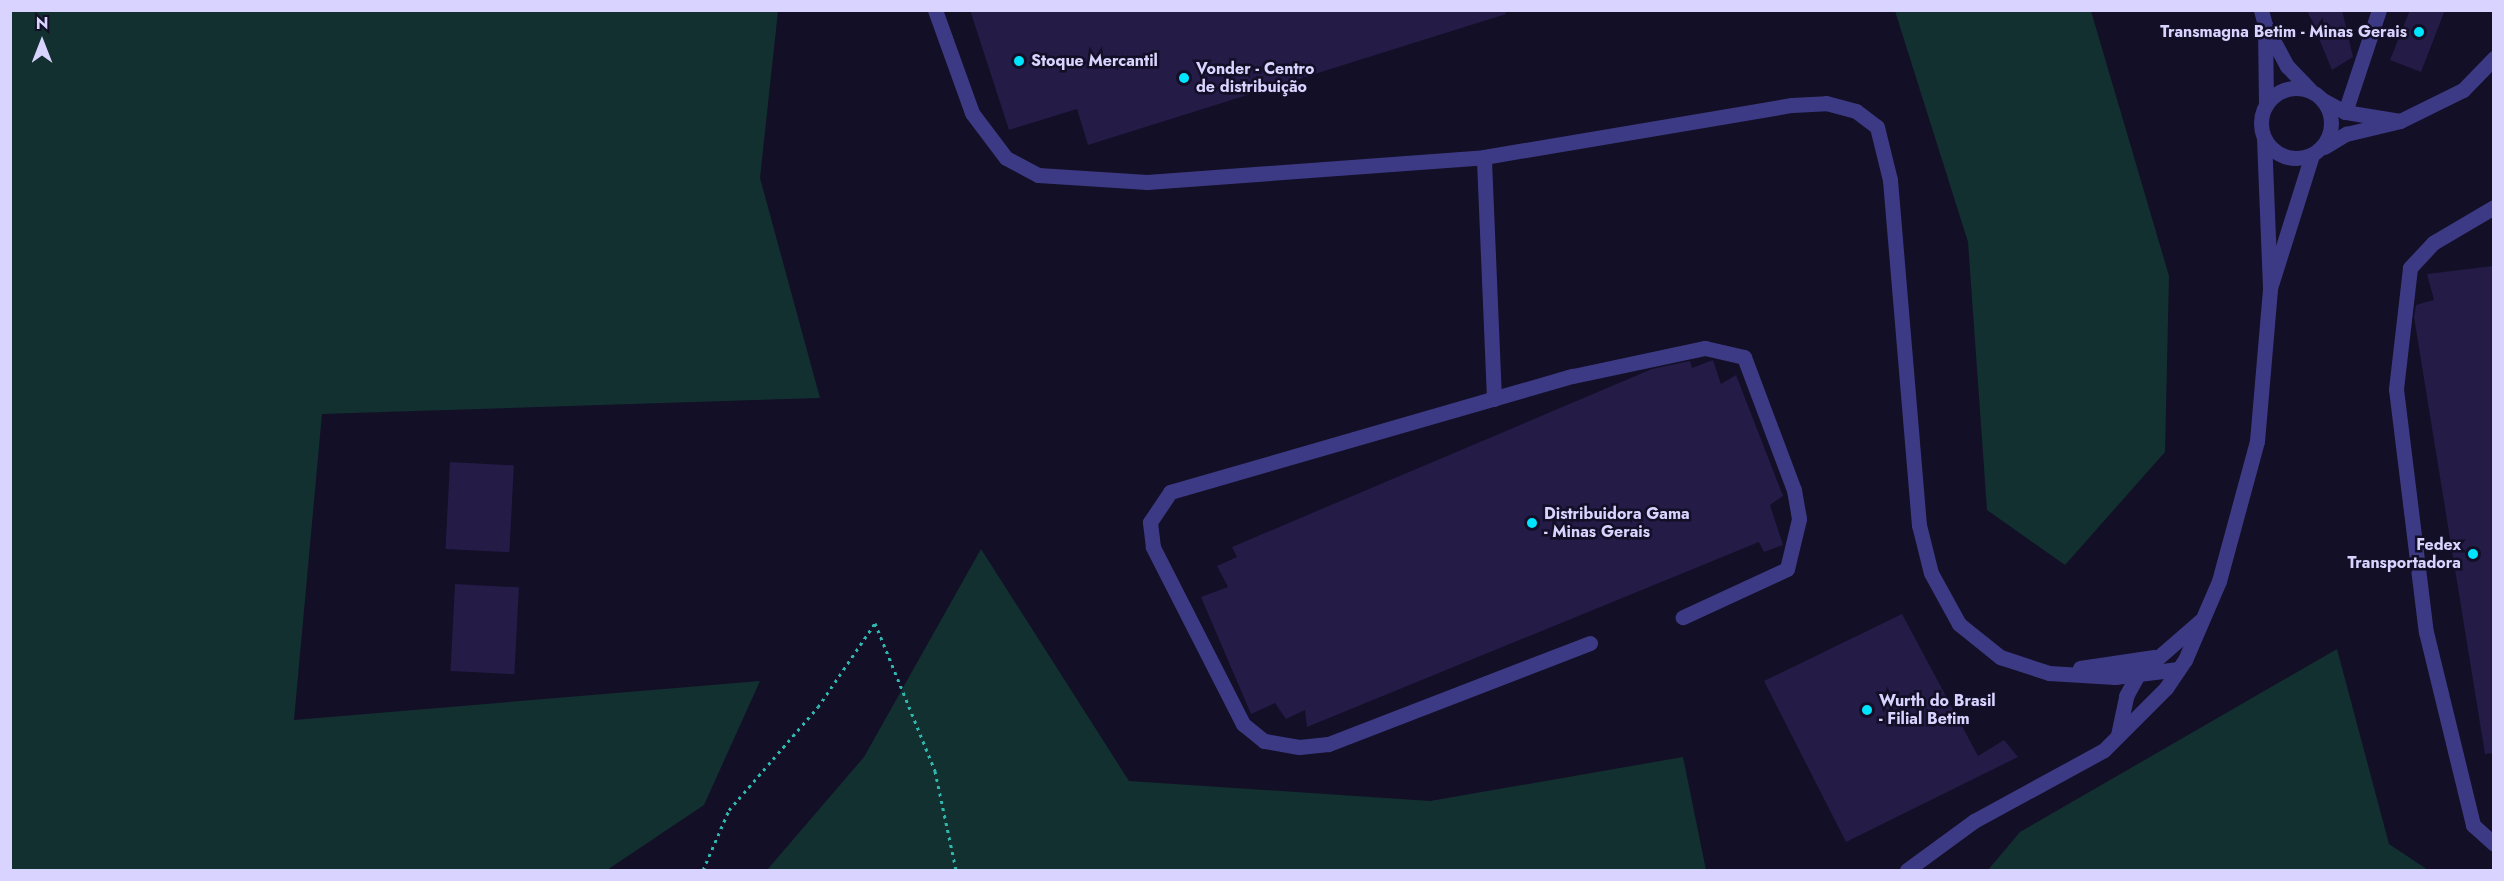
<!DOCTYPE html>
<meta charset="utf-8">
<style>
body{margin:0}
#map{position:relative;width:2504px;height:881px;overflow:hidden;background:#130f26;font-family:Jost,sans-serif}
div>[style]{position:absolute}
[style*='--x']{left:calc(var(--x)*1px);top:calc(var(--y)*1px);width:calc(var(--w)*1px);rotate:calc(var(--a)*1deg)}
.green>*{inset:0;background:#12302f}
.building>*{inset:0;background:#241b47;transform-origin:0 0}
.path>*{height:3px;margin-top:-1.5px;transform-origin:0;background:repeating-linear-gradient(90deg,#2fb8b0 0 3px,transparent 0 7.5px)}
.minor>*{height:15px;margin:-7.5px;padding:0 7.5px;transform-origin:7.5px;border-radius:7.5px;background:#3d3a85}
.minor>.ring{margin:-7.5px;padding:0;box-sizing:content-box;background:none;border:15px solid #3d3a85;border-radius:50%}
.dots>*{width:16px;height:16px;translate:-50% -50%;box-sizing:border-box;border:3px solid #130f26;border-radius:50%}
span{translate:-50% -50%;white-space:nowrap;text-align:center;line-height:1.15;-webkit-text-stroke:5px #130f26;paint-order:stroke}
.poi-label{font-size:16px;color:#d9d4ff;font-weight:700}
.right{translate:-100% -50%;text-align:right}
.left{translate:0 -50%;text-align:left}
.frame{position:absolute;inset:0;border:12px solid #d9d4ff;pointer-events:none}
.north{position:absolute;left:12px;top:12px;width:60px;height:60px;-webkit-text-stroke:4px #130f26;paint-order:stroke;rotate:0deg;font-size:16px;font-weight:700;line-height:24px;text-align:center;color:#d9d4ff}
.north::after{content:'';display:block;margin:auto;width:21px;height:27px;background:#d9d4ff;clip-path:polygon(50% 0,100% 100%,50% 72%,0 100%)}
</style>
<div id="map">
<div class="green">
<div style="clip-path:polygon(10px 11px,778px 11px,760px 178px,820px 398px,322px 414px,294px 720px,760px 681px,704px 805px,607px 870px,11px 870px)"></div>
<div style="clip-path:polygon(2091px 11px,2169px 276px,2165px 452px,2065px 565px,1987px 510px,1968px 242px,1895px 11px)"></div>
<div style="clip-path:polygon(981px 549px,1129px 781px,1430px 801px,1683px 757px,1706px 870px,767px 870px,864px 757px)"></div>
<div style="clip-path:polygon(2337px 649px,2389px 844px,2428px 870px,1988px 870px,2020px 832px)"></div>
</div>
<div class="building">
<div style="clip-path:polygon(970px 10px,1505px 10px,1506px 14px,1088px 145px,1077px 109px,1009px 130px)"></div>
<div style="clip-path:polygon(2307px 10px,2342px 10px,2353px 57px,2332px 70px)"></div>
<div style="clip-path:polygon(2410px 10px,2445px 10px,2421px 72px,2390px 60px)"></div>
<div style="clip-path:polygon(2493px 266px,2493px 753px,2485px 754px,2414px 317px,2416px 305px,2434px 300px,2427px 274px)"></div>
<div style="clip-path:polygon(1713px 360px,1721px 384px,1736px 375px,1783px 496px,1770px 505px,1783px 545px,1764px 552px,1759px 542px,1307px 727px,1305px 710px,1286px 719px,1275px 703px,1251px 714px,1201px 597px,1228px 587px,1217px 566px,1237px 557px,1232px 547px,1652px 369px,1690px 361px,1692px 368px)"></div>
<div style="left:450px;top:462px;width:64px;height:87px;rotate:3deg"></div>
<div style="left:455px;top:584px;width:64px;height:87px;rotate:3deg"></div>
<div style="clip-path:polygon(1902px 614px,1978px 756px,2004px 740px,2018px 757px,1846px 842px,1764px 681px)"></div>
</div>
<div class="path">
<div style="--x:703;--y:870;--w:65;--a:-66.6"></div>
<div style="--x:729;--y:810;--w:136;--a:-49.2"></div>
<div style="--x:818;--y:707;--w:102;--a:-55.8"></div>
<div style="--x:875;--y:623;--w:160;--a:67.9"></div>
<div style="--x:935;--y:771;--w:101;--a:78"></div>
</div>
<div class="minor">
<div style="--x:935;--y:10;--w:109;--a:70.2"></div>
<div style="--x:972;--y:113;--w:56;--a:52.9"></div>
<div style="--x:1006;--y:158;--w:36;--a:28"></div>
<div style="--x:1038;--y:175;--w:109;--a:3.7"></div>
<div style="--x:1147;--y:182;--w:338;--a:-4.2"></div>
<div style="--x:2261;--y:10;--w:16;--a:75"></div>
<div class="ring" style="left:2261px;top:88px;width:55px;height:55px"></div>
<div style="--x:2266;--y:105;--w:80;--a:-90.7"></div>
<div style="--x:2265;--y:25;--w:47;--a:61.8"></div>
<div style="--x:2287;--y:66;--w:33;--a:46"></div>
<div style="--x:2345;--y:112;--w:108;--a:-71.6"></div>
<div style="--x:2400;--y:121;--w:70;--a:-26.2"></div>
<div style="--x:2463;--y:90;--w:45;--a:-45.9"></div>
<div style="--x:2264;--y:138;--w:150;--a:87.7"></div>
<div style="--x:2270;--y:288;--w:139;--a:-72.5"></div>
<div style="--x:2324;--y:147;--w:26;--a:-31"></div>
<div style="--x:2346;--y:134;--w:56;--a:-13.5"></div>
<div style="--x:2400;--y:121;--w:56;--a:-170.7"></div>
<div style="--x:2345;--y:112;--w:24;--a:-152"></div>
<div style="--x:2494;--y:207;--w:71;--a:149.5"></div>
<div style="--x:2433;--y:243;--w:34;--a:133"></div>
<div style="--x:2410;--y:268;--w:122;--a:96.6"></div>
<div style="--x:2396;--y:389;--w:245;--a:83"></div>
<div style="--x:2426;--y:632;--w:199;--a:76.3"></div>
<div style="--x:2473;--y:825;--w:28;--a:42"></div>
<div style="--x:1494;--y:399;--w:242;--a:-92.4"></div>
<div style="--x:1484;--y:157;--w:312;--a:-9.6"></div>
<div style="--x:1792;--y:105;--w:34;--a:-3"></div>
<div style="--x:1826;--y:103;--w:31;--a:15"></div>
<div style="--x:1856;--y:111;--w:26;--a:37"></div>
<div style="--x:1877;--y:127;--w:55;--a:76.2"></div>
<div style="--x:1890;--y:180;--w:346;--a:85.2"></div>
<div style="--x:1919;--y:525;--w:49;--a:76"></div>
<div style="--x:1931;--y:573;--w:58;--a:61.2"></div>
<div style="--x:1959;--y:624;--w:53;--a:38.8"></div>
<div style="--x:2000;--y:657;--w:52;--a:18.1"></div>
<div style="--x:2049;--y:673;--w:66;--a:3.5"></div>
<div style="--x:2115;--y:677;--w:64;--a:-7.2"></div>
<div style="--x:1590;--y:643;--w:281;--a:158.9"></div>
<div style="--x:1328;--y:744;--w:29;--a:174"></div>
<div style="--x:1299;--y:747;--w:36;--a:-170"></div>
<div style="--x:1264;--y:741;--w:27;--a:-141"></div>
<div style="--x:1243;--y:724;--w:199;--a:-117"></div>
<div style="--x:1153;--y:547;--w:25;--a:-97"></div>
<div style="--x:1150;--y:522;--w:36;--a:-56"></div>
<div style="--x:1170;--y:492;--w:419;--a:-16.1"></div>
<div style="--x:1573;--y:376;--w:135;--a:-12"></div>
<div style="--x:1705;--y:348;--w:40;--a:13"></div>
<div style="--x:1744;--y:357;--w:142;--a:69.4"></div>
<div style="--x:1794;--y:490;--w:29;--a:80"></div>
<div style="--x:1799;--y:519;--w:51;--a:103.5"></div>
<div style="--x:1787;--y:569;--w:115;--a:155.2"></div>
<div style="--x:2080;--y:668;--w:75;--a:-8.5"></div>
<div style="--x:2118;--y:735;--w:40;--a:-78"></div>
<div style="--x:2126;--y:696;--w:23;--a:-61"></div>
<div style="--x:2137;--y:676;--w:84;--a:-41.1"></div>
<div style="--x:1907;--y:870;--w:83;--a:-36.2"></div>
<div style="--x:1974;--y:821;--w:148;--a:-28.6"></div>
<div style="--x:2104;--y:750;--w:88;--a:-45"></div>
<div style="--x:2166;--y:688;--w:34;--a:-56"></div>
<div style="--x:2185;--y:660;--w:86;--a:-66.7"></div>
<div style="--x:2219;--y:581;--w:145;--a:-74.8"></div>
<div style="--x:2257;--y:441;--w:154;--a:-85.1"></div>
</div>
<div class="dots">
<div style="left:2419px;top:32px;background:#00e5ff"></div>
<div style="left:1019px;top:61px;background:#00e5ff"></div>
<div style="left:1184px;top:78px;background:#00e5ff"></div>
<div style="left:1532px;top:523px;background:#00e5ff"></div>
<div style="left:2473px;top:554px;background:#00e5ff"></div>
<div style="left:1867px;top:710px;background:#00e5ff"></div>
</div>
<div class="poi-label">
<span class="right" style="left:2407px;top:32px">Transmagna Betim - Minas Gerais</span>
<span class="left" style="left:1031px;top:61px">Stoque Mercantil</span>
<span class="left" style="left:1196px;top:78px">Vonder - Centro<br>de distribuição</span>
<span class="left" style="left:1544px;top:523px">Distribuidora Gama<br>- Minas Gerais</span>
<span class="right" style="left:2461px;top:554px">Fedex<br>Transportadora</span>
<span class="left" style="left:1879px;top:710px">Wurth do Brasil<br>- Filial Betim</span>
</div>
<div class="frame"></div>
<div class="north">N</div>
</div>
